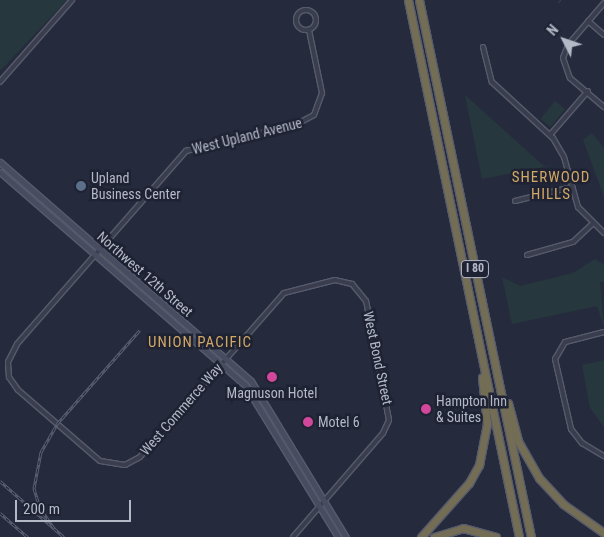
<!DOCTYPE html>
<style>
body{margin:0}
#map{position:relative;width:604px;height:537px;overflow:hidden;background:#252b3d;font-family:"Roboto Condensed",sans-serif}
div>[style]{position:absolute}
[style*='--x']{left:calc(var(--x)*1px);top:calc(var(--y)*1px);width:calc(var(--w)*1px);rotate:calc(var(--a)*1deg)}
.green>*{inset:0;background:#27373e;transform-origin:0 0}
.stream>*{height:1px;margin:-0.5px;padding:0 0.5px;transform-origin:0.5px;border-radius:0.5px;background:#394364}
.roads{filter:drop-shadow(1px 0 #575b6b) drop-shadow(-1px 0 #575b6b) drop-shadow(0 1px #575b6b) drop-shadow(0 -1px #575b6b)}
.street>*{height:4px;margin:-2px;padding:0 2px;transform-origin:2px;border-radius:2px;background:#393d4d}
.street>.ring{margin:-2px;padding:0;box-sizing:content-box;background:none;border:4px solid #393d4d;border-radius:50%}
.secondary>*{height:5px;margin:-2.5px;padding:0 2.5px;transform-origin:2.5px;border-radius:2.5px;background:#474c60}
.highway>*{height:7px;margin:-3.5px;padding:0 3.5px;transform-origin:3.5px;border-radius:3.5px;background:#736d56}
.rail>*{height:3px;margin-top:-1.5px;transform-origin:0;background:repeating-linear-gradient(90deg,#1e2232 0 4px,#5b6174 0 8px);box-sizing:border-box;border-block:1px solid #5b6174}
.dots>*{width:14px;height:14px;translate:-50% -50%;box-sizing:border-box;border:2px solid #1e2232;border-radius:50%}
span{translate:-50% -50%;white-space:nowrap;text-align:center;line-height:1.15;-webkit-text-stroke:5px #1e2232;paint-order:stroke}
.shield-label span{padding:1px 4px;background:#1e2232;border:1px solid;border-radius:4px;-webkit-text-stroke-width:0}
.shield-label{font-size:12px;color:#b4b9c8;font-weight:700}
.street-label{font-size:14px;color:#b4b9c8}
.poi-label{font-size:14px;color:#b4b9c8}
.left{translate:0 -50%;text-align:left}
.neighbourhood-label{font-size:15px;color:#d2a866;letter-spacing:1px}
.north{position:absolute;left:539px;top:15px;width:50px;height:50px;-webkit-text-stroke:4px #1e2232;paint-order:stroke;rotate:311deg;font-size:14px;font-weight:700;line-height:20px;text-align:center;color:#b4b9c8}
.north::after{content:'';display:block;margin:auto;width:18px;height:22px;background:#b4b9c8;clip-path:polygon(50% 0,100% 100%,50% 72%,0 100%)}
.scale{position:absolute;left:15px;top:500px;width:116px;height:22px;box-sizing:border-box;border:2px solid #b4b9c8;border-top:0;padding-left:6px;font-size:15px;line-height:18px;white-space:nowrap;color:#b4b9c8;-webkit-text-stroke:4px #1e2232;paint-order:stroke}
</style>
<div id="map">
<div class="green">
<div style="clip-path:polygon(0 0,67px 0,1px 70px,0 69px)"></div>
<div style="clip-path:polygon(465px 95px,544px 166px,560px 164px,482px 179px)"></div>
<div style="left:555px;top:101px;width:13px;height:23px;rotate:39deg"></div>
<div style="clip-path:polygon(592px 133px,604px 148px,604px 197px,583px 140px)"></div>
<div style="clip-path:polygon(6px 171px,65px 221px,65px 222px,5px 172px)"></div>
<div style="clip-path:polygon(595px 259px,604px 265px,604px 282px,600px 282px,604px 327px,597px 306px,512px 324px,502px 277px,520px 286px,573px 273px)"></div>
<div style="clip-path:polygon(140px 290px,150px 295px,193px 333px,181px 326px)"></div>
<div style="clip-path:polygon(604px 360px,604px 427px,590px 408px,582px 365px)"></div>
<div style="clip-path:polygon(262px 407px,268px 412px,298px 461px,290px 454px)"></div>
</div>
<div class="stream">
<div style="--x:558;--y:2;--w:3;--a:-45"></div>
</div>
<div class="roads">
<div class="street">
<div style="--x:604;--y:3;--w:55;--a:130.6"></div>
<div style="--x:568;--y:45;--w:14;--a:111"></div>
<div style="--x:563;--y:58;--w:21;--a:71"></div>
<div style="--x:570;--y:78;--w:45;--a:40.5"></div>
<div class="ring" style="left:296px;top:10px;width:16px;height:16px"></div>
<div style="--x:588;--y:21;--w:21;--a:41"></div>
<div style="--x:483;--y:47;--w:36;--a:76"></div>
<div style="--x:492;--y:82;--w:83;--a:42.6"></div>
<div style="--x:553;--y:138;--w:22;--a:60"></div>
<div style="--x:564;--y:157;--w:52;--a:74.4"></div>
<div style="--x:578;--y:207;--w:37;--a:45"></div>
<div style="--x:0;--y:82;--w:109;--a:-48.7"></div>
<div style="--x:550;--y:135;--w:58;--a:-49.2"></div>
<div style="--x:515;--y:201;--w:59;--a:-13.8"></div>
<div style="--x:527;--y:255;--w:48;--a:-15.8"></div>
<div style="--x:573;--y:242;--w:26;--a:-43"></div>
<div style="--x:604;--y:332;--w:40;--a:165.6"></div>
<div style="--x:565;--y:342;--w:20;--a:120"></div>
<div style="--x:555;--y:359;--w:72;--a:77.1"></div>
<div style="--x:571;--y:429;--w:18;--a:52"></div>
<div style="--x:582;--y:443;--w:26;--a:31"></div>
<div style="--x:293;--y:537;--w:138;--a:-49.1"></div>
<div style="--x:383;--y:433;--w:14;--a:-65"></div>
<div style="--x:389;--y:420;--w:121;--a:-100.9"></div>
<div style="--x:366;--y:301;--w:22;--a:-129"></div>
<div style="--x:352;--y:284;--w:17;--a:-167"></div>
<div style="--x:335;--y:280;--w:53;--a:165.7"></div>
<div style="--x:284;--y:293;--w:218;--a:131.3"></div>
<div style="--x:140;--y:457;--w:17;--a:152"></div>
<div style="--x:125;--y:465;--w:25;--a:-171"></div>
<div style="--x:100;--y:461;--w:108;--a:-139.1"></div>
<div style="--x:18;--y:390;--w:16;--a:-125"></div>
<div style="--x:9;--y:377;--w:15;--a:-94"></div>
<div style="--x:8;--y:362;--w:20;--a:-63"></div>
<div style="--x:17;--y:344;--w:257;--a:-48.8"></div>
<div style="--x:186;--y:151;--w:112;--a:-13.4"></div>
<div style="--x:295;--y:125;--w:21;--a:-28"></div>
<div style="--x:314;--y:115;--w:23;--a:-70"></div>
<div style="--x:322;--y:93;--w:64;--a:-101.7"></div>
</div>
<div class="secondary">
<div style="--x:0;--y:162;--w:333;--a:41.1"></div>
<div style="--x:251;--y:381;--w:183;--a:58.7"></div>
<div style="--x:0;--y:172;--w:325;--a:41"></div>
<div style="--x:245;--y:385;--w:178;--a:58.5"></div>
</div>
<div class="highway">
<div style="--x:408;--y:0;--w:548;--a:78.32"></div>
<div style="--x:419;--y:0;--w:549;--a:78.22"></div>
<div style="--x:508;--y:403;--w:39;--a:75"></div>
<div style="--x:518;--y:441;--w:43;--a:60.4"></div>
<div style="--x:539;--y:478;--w:35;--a:47"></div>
<div style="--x:563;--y:504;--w:50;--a:35.3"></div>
<div style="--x:421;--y:537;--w:72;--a:-48.4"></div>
<div style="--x:469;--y:483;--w:21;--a:-61"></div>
<div style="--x:479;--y:465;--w:42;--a:-79"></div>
<div style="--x:487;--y:424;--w:47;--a:-96.1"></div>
<div style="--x:434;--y:537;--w:30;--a:-17"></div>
<div style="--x:463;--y:528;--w:34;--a:15"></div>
</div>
</div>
<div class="rail">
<div style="--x:0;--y:481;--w:85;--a:41.2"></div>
<div style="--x:0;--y:513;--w:37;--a:41"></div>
<div style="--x:54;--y:528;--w:24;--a:-125"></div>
<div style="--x:40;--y:508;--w:21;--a:-107"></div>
<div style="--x:34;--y:488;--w:37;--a:-79"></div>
<div style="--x:41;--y:452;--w:32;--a:-60"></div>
<div style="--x:57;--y:424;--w:125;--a:-48.6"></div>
</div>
<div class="dots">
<div style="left:81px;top:186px;background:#5c6f8a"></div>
<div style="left:272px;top:377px;background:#d1479c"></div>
<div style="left:426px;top:409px;background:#d1479c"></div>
<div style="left:308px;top:422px;background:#d1479c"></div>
</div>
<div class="shield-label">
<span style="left:475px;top:269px">I 80</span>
</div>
<div class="street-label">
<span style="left:247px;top:136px;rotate:-14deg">West Upland Avenue</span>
<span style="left:145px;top:274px;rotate:41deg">Northwest 12th Street</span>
<span style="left:378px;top:358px;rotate:78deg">West Bond Street</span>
<span style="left:181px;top:409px;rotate:-49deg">West Commerce Way</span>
</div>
<div class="poi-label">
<span class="left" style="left:91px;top:186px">Upland<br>Business Center</span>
<span style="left:272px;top:393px">Magnuson Hotel</span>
<span class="left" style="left:436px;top:409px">Hampton Inn<br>&amp; Suites</span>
<span class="left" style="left:318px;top:422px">Motel 6</span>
</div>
<div class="neighbourhood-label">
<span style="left:551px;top:186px">SHERWOOD<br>HILLS</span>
<span style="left:200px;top:343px">UNION PACIFIC</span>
</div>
<div class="north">N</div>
<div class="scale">200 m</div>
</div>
